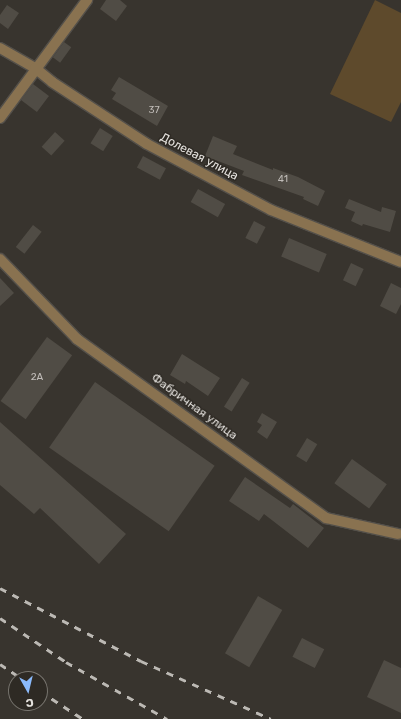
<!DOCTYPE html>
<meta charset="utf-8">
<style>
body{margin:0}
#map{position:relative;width:401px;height:719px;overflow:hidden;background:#38342e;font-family:Rubik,sans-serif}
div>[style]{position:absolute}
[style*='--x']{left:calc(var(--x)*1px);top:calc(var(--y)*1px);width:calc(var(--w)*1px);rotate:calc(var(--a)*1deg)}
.green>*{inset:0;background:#5e4a2c}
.building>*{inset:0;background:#504c45;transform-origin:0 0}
.roads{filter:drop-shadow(1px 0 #54504a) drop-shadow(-1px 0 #54504a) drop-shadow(0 1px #54504a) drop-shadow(0 -1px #54504a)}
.minor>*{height:10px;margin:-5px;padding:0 5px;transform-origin:5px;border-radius:5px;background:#897250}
.rail>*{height:3px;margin-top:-1.5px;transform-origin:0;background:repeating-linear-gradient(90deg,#bcb9b4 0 7px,transparent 0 14px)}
span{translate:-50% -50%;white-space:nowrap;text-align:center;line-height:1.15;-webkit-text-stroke:3px #2e2a24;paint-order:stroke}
.number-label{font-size:10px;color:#c0bcb8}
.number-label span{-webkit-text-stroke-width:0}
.street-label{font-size:12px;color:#e5e2de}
.north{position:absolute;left:8px;top:671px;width:40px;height:40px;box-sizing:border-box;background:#2e2a24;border:1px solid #77746e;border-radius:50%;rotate:172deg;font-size:11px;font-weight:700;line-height:16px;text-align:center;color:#e5e2de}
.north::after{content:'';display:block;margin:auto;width:14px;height:18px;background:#8abafc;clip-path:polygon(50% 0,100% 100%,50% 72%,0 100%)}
</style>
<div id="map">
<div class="green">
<div style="clip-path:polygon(375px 0,401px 13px,401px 102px,391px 122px,330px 94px)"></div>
</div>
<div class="building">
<div style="clip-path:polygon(106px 0,120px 0,127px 6px,116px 21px,100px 9px)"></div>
<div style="clip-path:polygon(7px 5px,19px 13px,8px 29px,0 23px,0 15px)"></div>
<div style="left:64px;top:42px;width:9px;height:19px;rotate:36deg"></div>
<div style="clip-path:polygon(119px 77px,168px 106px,157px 126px,112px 99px,116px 93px,111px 90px)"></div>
<div style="left:33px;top:84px;width:20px;height:20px;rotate:37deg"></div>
<div style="left:100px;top:128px;width:15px;height:18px;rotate:32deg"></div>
<div style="left:55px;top:132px;width:13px;height:20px;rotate:42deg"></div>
<div style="clip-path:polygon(213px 136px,237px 146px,233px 154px,273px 170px,273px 168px,298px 177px,325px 191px,318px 206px,303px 199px,304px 197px,242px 175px,244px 171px,205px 156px)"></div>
<div style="left:143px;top:156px;width:26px;height:13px;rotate:28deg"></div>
<div style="left:198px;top:189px;width:31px;height:15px;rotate:29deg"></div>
<div style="clip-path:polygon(349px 199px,381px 212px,382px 207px,396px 211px,390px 232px,363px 224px,362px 226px,351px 221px,355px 212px,345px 208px)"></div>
<div style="left:254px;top:221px;width:13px;height:19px;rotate:27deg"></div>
<div style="left:33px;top:225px;width:11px;height:28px;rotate:38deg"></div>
<div style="left:289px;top:238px;width:41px;height:20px;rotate:23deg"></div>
<div style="left:351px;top:263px;width:14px;height:19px;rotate:25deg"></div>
<div style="clip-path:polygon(0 278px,14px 293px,0 306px)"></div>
<div style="clip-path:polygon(391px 283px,401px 288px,401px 304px,396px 314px,380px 306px)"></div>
<div style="left:47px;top:337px;width:31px;height:79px;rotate:36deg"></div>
<div style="clip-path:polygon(182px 354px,220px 378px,208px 396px,186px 381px,185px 384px,170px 375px)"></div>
<div style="left:242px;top:378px;width:9px;height:34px;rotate:32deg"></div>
<div style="left:95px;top:382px;width:146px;height:80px;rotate:35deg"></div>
<div style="clip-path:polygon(262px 413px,277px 422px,267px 439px,257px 432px,262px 425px,257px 422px)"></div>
<div style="clip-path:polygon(0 422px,126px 534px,99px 564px,40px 508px,34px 514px,0 485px)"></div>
<div style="left:307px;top:438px;width:12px;height:21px;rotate:31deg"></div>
<div style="left:352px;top:459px;width:43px;height:30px;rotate:36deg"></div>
<div style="clip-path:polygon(245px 477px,290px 508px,293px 504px,324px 528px,308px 548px,264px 514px,259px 521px,229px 501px)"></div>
<div style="left:258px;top:596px;width:28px;height:66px;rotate:30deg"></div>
<div style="left:302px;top:638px;width:25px;height:21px;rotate:27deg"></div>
<div style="clip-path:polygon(384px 660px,401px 668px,401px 713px,367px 697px)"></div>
</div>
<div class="roads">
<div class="minor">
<div style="--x:0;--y:48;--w:40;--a:29.7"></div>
<div style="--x:35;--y:68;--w:22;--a:39"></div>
<div style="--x:52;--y:82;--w:113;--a:33.1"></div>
<div style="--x:147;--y:144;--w:140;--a:28"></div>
<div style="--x:271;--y:210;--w:140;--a:21.8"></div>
<div style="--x:0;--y:118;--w:147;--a:-53.6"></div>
<div style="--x:0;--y:259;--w:111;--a:46.1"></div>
<div style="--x:77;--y:339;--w:307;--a:35.7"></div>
<div style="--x:326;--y:518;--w:74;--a:12.5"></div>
</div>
</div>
<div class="rail">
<div style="--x:0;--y:588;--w:159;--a:27.4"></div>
<div style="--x:141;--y:661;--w:142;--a:24"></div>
<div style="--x:0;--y:618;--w:79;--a:33.7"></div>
<div style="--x:66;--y:662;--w:116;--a:29.4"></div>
<div style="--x:0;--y:664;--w:27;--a:34"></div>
<div style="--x:40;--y:691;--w:51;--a:33.1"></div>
</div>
<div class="number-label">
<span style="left:154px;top:111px">37</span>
<span style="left:283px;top:180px">41</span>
<span style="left:37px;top:378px">2А</span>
</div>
<div class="street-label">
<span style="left:199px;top:157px;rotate:28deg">Долевая улица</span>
<span style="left:194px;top:407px;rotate:36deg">Фабричная улица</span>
</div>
<div class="north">С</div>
</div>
